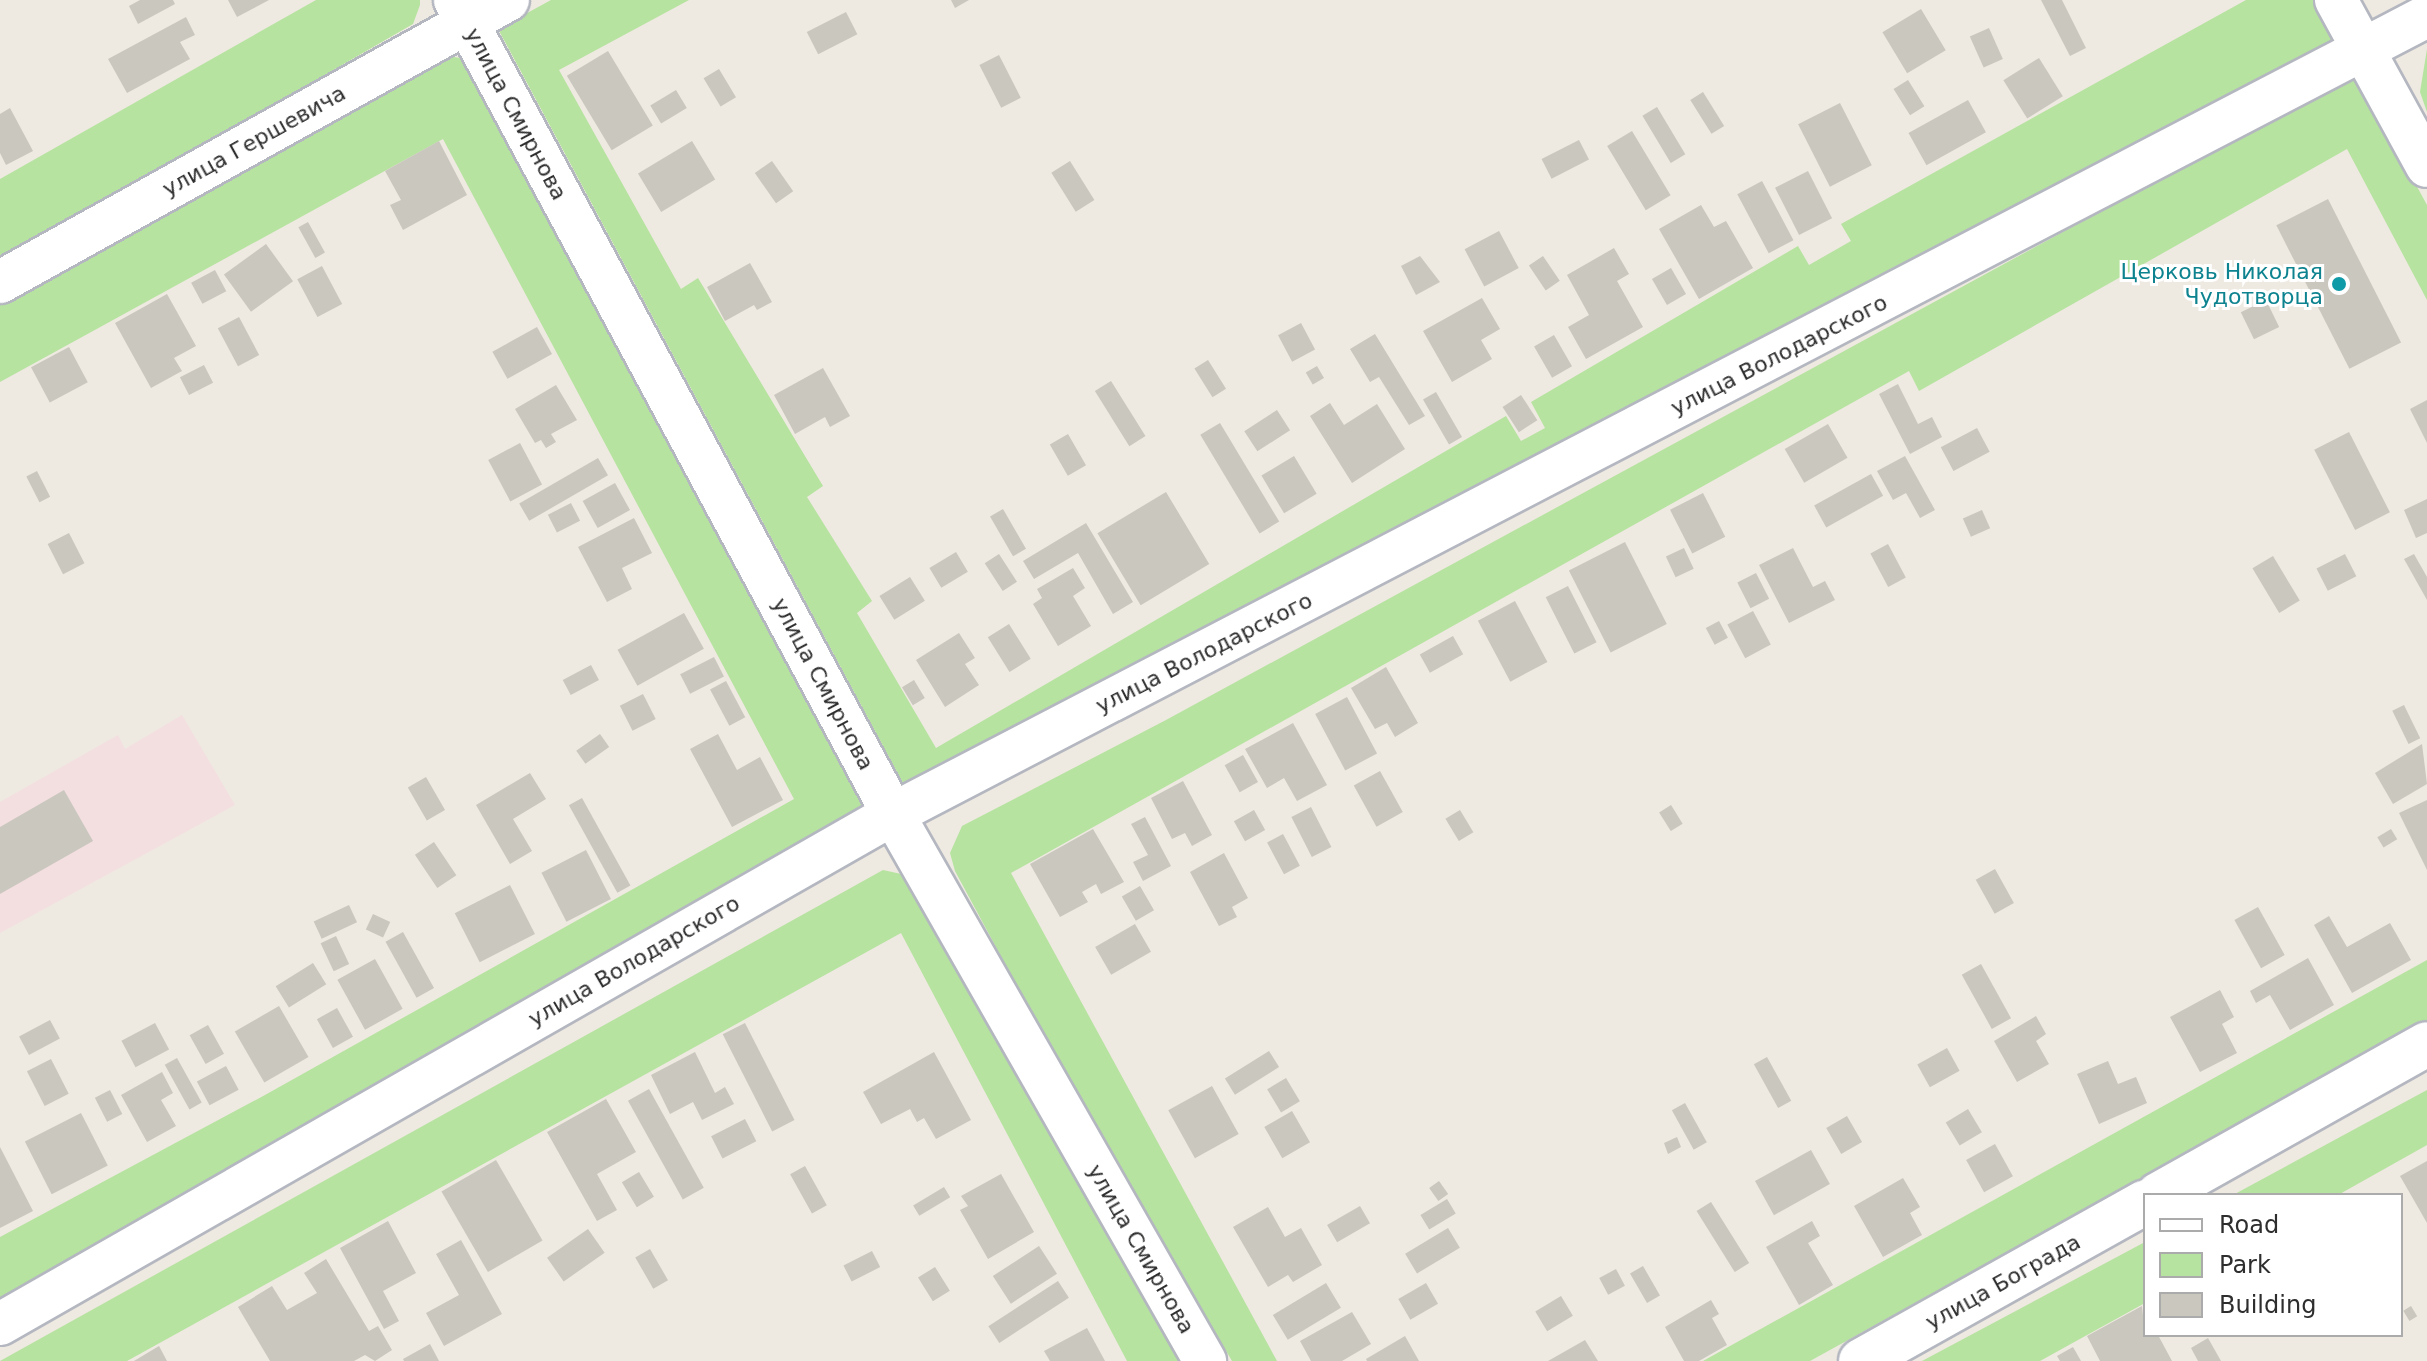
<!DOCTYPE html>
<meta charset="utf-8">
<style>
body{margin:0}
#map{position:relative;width:2427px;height:1361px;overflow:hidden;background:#eee9e1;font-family:"DejaVu Sans",sans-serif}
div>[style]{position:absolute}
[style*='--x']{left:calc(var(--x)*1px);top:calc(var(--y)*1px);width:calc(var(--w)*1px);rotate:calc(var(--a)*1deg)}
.medical>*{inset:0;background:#f4dfe0}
.green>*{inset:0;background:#b6e39f}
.building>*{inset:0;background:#cac7bf;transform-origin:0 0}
.roads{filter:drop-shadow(2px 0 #b4b7c0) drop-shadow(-2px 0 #b4b7c0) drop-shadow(0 2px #b4b7c0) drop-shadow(0 -2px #b4b7c0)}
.street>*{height:42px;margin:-21px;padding:0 21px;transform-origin:21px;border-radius:21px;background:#fff}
.secondary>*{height:44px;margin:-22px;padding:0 22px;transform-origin:22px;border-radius:22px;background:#fff}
.dots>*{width:22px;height:22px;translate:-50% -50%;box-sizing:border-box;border:4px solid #fff;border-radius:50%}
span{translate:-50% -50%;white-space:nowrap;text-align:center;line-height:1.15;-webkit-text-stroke:6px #fff;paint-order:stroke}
.street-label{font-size:22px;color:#2e2e2e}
.culture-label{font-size:22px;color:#0d838f}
.right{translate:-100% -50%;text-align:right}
.legend{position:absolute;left:2143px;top:1193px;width:260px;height:144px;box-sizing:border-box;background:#fff;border:2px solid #ababab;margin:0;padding:10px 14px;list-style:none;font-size:24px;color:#2e2e2e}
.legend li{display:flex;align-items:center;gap:16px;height:40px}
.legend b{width:40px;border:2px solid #ababab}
</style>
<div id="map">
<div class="medical">
<div style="clip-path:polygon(182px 715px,235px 805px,0 933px,0 802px,118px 735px,125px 749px)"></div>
</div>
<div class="green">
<div style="clip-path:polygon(316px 0,420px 0,420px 5px,413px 24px,0 262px,0 179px)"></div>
<div style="clip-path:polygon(551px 0,689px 0,559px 70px,681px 289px,698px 278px,823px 486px,807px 497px,872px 601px,857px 613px,936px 748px,1506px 416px,1521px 441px,1545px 428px,1531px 402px,1798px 246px,1809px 265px,1851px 241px,1841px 224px,2246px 0,2315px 0,2338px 42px,911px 798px,498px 29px)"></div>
<div style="clip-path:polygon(2427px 49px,2427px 112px,2420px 92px)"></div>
<div style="clip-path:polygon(446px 56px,461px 58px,481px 73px,815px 692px,882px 841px,869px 852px,0 1315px,0 1237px,265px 1095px,794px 799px,443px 139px,0 382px,0 299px)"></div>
<div style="clip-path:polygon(2355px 73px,2427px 205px,2427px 300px,2347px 149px,1919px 391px,1909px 371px,1011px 873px,1277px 1361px,1232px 1361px,1074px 1092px,955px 871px,950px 853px,962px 826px,1166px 720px)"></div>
<div style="clip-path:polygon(883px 870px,915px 877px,1183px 1361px,1127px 1361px,901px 933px,127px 1361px,0 1361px)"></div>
<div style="clip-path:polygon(2427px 960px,2427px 1021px,1810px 1361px,1703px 1361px)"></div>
<div style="clip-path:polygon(2427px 1090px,2427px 1145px,2338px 1195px,2233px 1195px)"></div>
<div style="clip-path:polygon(2145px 1242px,2145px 1303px,2040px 1361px,1922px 1361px)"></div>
</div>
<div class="building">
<div style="clip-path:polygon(140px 0,173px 0,175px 4px,138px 24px,129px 6px)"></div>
<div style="clip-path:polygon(228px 0,269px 0,237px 17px)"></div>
<div style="clip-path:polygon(951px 0,969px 0,955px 8px)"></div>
<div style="clip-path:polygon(2041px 0,2062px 0,2086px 48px,2070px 56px)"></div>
<div style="left:1921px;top:9px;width:48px;height:45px;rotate:59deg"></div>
<div style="left:846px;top:12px;width:25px;height:44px;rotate:63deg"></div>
<div style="clip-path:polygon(186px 17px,195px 35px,180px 42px,190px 59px,127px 93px,108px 59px)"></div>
<div style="left:1989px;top:28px;width:34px;height:21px;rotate:66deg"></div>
<div style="left:608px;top:51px;width:87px;height:48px;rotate:59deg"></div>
<div style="left:999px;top:55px;width:48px;height:22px;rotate:63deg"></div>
<div style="left:2039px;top:58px;width:45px;height:42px;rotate:58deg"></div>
<div style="left:719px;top:69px;width:33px;height:18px;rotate:59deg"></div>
<div style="left:1908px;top:80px;width:31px;height:17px;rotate:58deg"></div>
<div style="left:676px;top:90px;width:21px;height:30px;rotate:59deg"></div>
<div style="left:1703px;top:92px;width:40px;height:15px;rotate:58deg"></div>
<div style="left:1968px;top:100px;width:37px;height:68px;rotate:61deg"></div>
<div style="left:1840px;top:103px;width:70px;height:47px;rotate:63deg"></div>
<div style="left:1657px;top:107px;width:55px;height:17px;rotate:59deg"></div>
<div style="clip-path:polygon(10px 108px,33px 151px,6px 165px,0 153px,0 114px)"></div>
<div style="left:1632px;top:131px;width:75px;height:29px;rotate:59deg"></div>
<div style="left:1579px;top:140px;width:22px;height:42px;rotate:63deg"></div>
<div style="clip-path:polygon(439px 141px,467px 195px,403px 230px,390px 205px,401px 200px,385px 171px)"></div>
<div style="left:692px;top:141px;width:45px;height:63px;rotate:59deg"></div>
<div style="left:772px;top:161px;width:37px;height:21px;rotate:55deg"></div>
<div style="left:1070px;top:161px;width:46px;height:22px;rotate:58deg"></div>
<div style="left:1808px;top:171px;width:53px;height:37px;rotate:63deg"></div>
<div style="left:1762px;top:181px;width:67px;height:28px;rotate:62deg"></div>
<div style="left:2328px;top:199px;width:161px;height:58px;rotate:63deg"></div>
<div style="clip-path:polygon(1701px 205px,1714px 227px,1726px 221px,1753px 268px,1699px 299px,1659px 229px)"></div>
<div style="left:308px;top:222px;width:35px;height:11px;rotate:61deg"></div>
<div style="left:1499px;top:231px;width:42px;height:39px;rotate:62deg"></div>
<div style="left:266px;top:244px;width:46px;height:52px;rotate:54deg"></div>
<div style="clip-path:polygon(1614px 248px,1629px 274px,1617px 281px,1643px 327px,1586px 359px,1568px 327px,1589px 315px,1567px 275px)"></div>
<div style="clip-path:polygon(1420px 256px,1440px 282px,1416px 295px,1401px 266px)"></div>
<div style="left:1543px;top:256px;width:30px;height:17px;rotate:56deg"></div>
<div style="clip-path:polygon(750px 263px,772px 302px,757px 310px,754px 305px,725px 321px,707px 287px)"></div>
<div style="left:322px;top:266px;width:43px;height:28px;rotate:62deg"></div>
<div style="left:1671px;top:268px;width:30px;height:22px;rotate:60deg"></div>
<div style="left:215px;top:270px;width:24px;height:27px;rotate:62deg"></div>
<div style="clip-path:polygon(167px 294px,196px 346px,174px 358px,182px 371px,151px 388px,115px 323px)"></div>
<div style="clip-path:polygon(1482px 298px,1500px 329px,1481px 340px,1492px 359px,1452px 382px,1423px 331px)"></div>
<div style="left:2266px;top:300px;width:30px;height:28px;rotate:64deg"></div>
<div style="left:239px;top:317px;width:43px;height:24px;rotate:62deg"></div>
<div style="left:1301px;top:323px;width:30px;height:26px;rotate:62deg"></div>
<div style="left:537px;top:327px;width:31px;height:51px;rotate:61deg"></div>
<div style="clip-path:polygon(1375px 334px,1425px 416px,1409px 425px,1379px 377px,1370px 382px,1350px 349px)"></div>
<div style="left:1554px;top:335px;width:36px;height:23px;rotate:60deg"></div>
<div style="left:69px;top:347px;width:40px;height:43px;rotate:62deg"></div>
<div style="left:1208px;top:360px;width:34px;height:16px;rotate:58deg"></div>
<div style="left:204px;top:365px;width:20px;height:27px;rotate:63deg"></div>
<div style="left:1317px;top:366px;width:14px;height:13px;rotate:60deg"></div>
<div style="clip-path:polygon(823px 368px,850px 416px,830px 427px,825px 417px,795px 434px,774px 395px)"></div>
<div style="left:1111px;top:381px;width:65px;height:19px;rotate:58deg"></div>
<div style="clip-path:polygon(1898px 384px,1918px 424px,1932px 417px,1942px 437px,1910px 454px,1879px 394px)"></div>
<div style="clip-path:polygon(556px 385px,577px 420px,551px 434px,556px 442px,546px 448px,541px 440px,535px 443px,515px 409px)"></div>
<div style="left:1436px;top:392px;width:52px;height:15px;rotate:60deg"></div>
<div style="left:1521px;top:395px;width:30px;height:22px;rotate:57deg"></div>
<div style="clip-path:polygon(2427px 400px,2427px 443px,2410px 409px)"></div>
<div style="clip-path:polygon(1330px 403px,1344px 425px,1377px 404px,1405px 449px,1352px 483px,1310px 416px)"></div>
<div style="left:1277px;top:410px;width:24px;height:39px;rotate:57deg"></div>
<div style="left:1220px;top:423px;width:115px;height:23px;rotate:59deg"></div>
<div style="left:1828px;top:424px;width:39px;height:50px;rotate:60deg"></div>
<div style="left:1977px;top:428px;width:27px;height:41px;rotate:62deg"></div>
<div style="left:2349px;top:432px;width:90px;height:39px;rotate:63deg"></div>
<div style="left:1068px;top:434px;width:36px;height:21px;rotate:60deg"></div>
<div style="left:520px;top:443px;width:47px;height:36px;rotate:62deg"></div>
<div style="left:1294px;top:456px;width:44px;height:38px;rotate:59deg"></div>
<div style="clip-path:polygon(1905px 456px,1935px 510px,1920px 518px,1906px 493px,1893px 500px,1877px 471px)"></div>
<div style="left:598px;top:458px;width:20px;height:91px;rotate:60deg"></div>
<div style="left:37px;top:471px;width:29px;height:12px;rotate:63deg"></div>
<div style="left:1871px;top:474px;width:25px;height:65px;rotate:61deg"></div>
<div style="left:615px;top:483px;width:31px;height:37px;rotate:61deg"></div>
<div style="left:1166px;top:492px;width:84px;height:80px;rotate:59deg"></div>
<div style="left:1703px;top:493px;width:49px;height:37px;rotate:63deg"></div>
<div style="clip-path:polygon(2427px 499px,2427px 533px,2416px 538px,2404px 510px)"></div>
<div style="left:571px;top:503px;width:20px;height:26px;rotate:63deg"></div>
<div style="left:1003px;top:509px;width:46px;height:15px;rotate:60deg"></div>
<div style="left:1982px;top:510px;width:20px;height:21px;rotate:66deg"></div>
<div style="clip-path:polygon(634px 518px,652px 553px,622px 568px,632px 589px,607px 602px,578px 547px)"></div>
<div style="clip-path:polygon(1086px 523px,1133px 602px,1113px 614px,1078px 553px,1034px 579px,1023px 561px)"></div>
<div style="left:69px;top:533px;width:34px;height:24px;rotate:63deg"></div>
<div style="left:1625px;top:542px;width:92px;height:63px;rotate:63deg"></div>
<div style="left:1888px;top:544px;width:38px;height:20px;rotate:62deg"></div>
<div style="left:1684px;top:548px;width:23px;height:20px;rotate:65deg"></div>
<div style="clip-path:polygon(1793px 548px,1813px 587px,1825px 581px,1835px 600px,1789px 623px,1759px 565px)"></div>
<div style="left:956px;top:552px;width:23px;height:31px;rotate:59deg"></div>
<div style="left:999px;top:554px;width:33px;height:17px;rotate:57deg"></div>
<div style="left:2345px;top:554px;width:25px;height:32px;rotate:63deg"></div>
<div style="clip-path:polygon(2414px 554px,2427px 577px,2427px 600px,2404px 559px)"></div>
<div style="left:2273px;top:556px;width:52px;height:24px;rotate:59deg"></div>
<div style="clip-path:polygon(1073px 568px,1085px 588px,1073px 596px,1091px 626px,1058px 646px,1033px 604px,1042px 598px,1037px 589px)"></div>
<div style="left:1756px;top:573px;width:29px;height:21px;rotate:63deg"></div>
<div style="left:910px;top:577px;width:28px;height:36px;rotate:58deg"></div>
<div style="left:1568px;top:586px;width:63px;height:25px;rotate:63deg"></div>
<div style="left:1515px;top:601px;width:69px;height:42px;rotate:62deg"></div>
<div style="left:1753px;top:611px;width:38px;height:29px;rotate:62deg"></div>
<div style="left:684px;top:613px;width:41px;height:76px;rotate:61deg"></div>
<div style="left:1719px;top:621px;width:19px;height:15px;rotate:62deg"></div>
<div style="left:1009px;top:624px;width:41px;height:25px;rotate:58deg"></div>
<div style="clip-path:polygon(959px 633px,975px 658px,965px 664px,979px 685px,945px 707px,916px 660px)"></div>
<div style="left:1453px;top:636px;width:21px;height:38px;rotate:61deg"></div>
<div style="left:714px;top:657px;width:22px;height:38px;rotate:63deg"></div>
<div style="left:591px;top:665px;width:17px;height:32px;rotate:62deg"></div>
<div style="clip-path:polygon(1386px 667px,1418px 723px,1395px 737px,1387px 723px,1375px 729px,1351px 688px)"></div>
<div style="left:914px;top:680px;width:21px;height:14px;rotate:59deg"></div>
<div style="left:726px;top:681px;width:41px;height:18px;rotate:62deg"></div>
<div style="left:643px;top:694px;width:28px;height:26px;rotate:63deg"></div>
<div style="left:1347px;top:697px;width:64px;height:36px;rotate:62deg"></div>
<div style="left:2404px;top:705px;width:37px;height:13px;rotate:64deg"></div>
<div style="clip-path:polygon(1293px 723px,1327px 785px,1297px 801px,1284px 778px,1267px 788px,1245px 749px)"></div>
<div style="left:600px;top:734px;width:16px;height:29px;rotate:55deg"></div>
<div style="clip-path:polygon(718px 734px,737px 770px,760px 757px,783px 800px,732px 827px,690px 749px)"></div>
<div style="clip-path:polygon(2422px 744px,2427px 784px,2393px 804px,2375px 773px)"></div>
<div style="left:1243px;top:755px;width:31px;height:21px;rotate:61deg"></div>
<div style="left:1380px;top:771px;width:47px;height:30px;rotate:61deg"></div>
<div style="clip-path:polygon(530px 773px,546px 799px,513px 819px,532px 851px,510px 864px,476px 805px)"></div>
<div style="left:426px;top:777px;width:38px;height:21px;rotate:60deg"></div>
<div style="clip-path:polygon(1183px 781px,1212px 835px,1192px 846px,1185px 833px,1172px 839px,1151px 798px)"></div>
<div style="clip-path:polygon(64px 790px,93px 841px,0 894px,0 827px)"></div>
<div style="left:582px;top:798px;width:100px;height:15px;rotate:61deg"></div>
<div style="clip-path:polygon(2427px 800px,2427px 870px,2399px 813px)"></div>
<div style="left:1671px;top:805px;width:22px;height:14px;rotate:58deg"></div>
<div style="left:1311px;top:807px;width:45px;height:22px;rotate:63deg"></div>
<div style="left:1254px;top:810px;width:23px;height:23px;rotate:61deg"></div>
<div style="left:1460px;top:810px;width:26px;height:17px;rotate:59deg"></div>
<div style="clip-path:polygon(1145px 817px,1171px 866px,1143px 881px,1133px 862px,1148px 855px,1131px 824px)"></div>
<div style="clip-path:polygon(1093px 829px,1124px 882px,1101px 894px,1096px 884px,1082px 892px,1088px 902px,1060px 917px,1030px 864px)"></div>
<div style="left:2391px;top:829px;width:12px;height:16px;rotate:59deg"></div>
<div style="left:1283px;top:834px;width:36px;height:18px;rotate:62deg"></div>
<div style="left:434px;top:842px;width:40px;height:23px;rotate:56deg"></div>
<div style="left:586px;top:850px;width:55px;height:50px;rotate:63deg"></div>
<div style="clip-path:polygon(1224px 853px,1248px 898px,1232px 907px,1237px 917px,1219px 926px,1190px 872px)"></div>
<div style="left:1995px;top:869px;width:39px;height:22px;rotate:61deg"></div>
<div style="left:510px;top:885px;width:55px;height:62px;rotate:63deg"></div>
<div style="left:1140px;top:886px;width:28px;height:21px;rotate:60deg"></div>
<div style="left:349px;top:905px;width:19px;height:39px;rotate:65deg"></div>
<div style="left:2258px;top:907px;width:55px;height:27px;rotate:61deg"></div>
<div style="left:373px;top:914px;width:19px;height:17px;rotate:25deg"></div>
<div style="clip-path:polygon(2329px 916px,2347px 947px,2390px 923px,2411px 960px,2352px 993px,2314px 925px)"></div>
<div style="left:1135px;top:924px;width:32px;height:46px;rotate:60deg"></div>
<div style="left:403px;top:932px;width:64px;height:20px;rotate:61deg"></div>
<div style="left:336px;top:936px;width:31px;height:17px;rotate:65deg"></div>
<div style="clip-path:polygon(2308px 958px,2334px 1005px,2290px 1030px,2270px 995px,2256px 1003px,2250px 991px)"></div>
<div style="left:375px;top:959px;width:57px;height:43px;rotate:61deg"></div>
<div style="left:313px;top:963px;width:25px;height:44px;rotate:58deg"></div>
<div style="left:1981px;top:964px;width:62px;height:22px;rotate:61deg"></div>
<div style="clip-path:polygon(2220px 990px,2234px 1017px,2222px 1024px,2237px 1053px,2200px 1072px,2170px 1017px)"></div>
<div style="left:279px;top:1006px;width:59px;height:51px;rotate:60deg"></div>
<div style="left:337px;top:1008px;width:33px;height:23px;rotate:61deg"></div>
<div style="clip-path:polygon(2036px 1016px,2046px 1034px,2036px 1041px,2049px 1064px,2017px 1082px,1994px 1041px)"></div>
<div style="left:50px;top:1020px;width:21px;height:35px;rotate:62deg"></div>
<div style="left:155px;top:1023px;width:30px;height:38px;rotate:62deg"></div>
<div style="left:745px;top:1023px;width:109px;height:25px;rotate:63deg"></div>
<div style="left:208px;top:1025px;width:33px;height:21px;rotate:61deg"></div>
<div style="left:1947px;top:1048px;width:26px;height:34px;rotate:61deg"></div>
<div style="left:1269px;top:1051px;width:19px;height:52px;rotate:58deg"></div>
<div style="clip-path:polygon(695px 1052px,715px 1093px,725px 1087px,734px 1104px,702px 1120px,693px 1102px,670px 1114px,651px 1075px)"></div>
<div style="clip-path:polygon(934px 1052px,971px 1120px,936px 1139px,924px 1118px,917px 1122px,910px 1109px,881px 1124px,863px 1092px)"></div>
<div style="left:1767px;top:1057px;width:50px;height:15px;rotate:61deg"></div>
<div style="left:177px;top:1058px;width:51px;height:14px;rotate:61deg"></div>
<div style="left:51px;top:1059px;width:39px;height:27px;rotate:63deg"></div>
<div style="clip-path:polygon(2108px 1061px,2118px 1084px,2136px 1077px,2147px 1103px,2099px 1124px,2077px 1074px)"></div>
<div style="left:226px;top:1066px;width:27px;height:33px;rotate:62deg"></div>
<div style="clip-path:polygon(162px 1072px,173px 1093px,161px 1100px,176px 1126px,147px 1142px,121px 1095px)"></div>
<div style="left:1286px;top:1078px;width:27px;height:22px;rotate:59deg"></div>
<div style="left:1212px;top:1086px;width:55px;height:50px;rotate:61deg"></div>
<div style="left:649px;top:1089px;width:113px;height:24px;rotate:61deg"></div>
<div style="left:110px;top:1090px;width:27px;height:17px;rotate:63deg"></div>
<div style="clip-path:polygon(606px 1099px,636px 1152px,597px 1174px,617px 1210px,597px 1221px,547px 1132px)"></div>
<div style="left:1685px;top:1103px;width:45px;height:15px;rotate:61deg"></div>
<div style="left:1968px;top:1109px;width:27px;height:26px;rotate:59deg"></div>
<div style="left:1292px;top:1111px;width:36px;height:32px;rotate:60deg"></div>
<div style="left:81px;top:1113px;width:59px;height:63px;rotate:63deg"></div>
<div style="left:1847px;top:1116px;width:30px;height:24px;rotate:60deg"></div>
<div style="left:745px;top:1119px;width:25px;height:38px;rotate:63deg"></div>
<div style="clip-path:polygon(1677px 1137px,1681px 1147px,1668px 1154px,1664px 1143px)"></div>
<div style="left:1995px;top:1144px;width:37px;height:33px;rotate:61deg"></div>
<div style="clip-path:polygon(0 1147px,33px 1211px,0 1228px)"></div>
<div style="left:1811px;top:1150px;width:39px;height:64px;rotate:61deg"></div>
<div style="left:496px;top:1160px;width:93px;height:63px;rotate:60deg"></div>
<div style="clip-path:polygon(2427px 1161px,2427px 1223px,2400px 1176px)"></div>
<div style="left:805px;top:1166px;width:45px;height:17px;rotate:61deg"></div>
<div style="left:639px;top:1172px;width:29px;height:20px;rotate:59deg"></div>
<div style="clip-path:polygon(1001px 1174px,1034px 1232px,988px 1259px,960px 1210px,968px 1206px,961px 1196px)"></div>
<div style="clip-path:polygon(1903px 1178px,1920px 1207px,1910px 1213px,1922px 1235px,1883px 1257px,1854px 1206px)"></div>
<div style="left:1439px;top:1181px;width:16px;height:12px;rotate:55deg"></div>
<div style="left:944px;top:1187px;width:12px;height:36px;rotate:59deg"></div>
<div style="left:1447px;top:1199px;width:17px;height:31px;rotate:59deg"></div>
<div style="left:1711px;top:1202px;width:72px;height:17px;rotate:58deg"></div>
<div style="left:1360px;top:1206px;width:20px;height:38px;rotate:60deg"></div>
<div style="clip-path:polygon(1268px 1207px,1285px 1237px,1301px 1228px,1322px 1265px,1293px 1282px,1288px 1275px,1268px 1287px,1233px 1227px)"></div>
<div style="clip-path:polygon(388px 1221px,416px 1273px,383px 1291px,399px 1321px,384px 1329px,340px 1248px)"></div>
<div style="clip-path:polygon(1812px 1221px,1820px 1236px,1808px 1243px,1833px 1285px,1799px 1305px,1766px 1247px)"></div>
<div style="left:1448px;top:1228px;width:23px;height:50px;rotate:59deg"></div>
<div style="left:588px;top:1229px;width:29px;height:50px;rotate:55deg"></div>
<div style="clip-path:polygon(461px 1240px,502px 1314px,444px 1346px,426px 1313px,459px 1295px,436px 1254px)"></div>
<div style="left:1039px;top:1246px;width:33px;height:55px;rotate:57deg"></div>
<div style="left:650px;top:1249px;width:36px;height:17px;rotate:60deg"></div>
<div style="left:872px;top:1251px;width:18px;height:32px;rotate:63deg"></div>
<div style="clip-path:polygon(326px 1259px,369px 1331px,378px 1326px,392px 1350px,375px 1361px,365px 1355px,354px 1361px,270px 1361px,238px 1307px,272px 1286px,287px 1310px,317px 1293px,304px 1273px)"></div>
<div style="left:1643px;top:1266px;width:34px;height:15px;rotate:60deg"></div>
<div style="left:935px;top:1267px;width:28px;height:20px;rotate:58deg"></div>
<div style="left:1616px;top:1269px;width:19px;height:19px;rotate:62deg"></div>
<div style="left:1058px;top:1281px;width:20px;height:83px;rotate:57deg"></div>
<div style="left:1326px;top:1283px;width:29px;height:62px;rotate:59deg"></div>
<div style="left:1426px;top:1283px;width:24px;height:32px;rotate:60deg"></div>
<div style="left:1561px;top:1296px;width:23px;height:30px;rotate:59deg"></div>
<div style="clip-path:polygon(1711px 1300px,1719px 1314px,1712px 1318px,1727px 1345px,1699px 1361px,1684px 1361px,1665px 1327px)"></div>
<div style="clip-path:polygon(2142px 1306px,2145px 1335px,2158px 1335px,2172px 1361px,2100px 1361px,2087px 1336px)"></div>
<div style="left:2411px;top:1306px;width:12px;height:9px;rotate:59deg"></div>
<div style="clip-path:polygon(1352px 1312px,1371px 1344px,1342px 1361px,1311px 1361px,1300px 1341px)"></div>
<div style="clip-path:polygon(1087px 1328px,1105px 1361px,1050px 1361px,1044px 1351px)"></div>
<div style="clip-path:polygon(1405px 1336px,1419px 1361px,1367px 1361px,1366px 1359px)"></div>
<div style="clip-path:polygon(2208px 1338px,2221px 1361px,2198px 1361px,2191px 1348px)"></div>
<div style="clip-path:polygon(1585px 1340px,1598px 1361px,1548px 1361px)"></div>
<div style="clip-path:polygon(430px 1344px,439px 1361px,404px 1361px,403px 1359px)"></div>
<div style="clip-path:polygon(159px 1346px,167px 1361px,134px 1361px)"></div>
<div style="clip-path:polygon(2073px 1347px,2081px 1361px,2060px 1361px,2057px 1356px)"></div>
</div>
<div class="roads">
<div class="street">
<div style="--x:455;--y:0;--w:924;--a:61.72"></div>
<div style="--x:893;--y:814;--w:630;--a:60.3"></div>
<div style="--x:2336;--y:0;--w:189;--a:61.3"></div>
<div style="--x:0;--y:282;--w:581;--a:-29.04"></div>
<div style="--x:0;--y:1324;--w:1028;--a:-29.73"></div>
<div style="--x:893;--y:814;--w:1729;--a:-27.48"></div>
</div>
<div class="secondary">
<div style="--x:2158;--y:1195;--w:308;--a:-29.3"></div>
<div style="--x:1861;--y:1361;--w:325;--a:-29.2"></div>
</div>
</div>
<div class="dots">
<div style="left:2339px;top:284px;background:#0f9aa8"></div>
</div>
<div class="street-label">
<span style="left:516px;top:114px;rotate:62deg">улица Смирнова</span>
<span style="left:254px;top:141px;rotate:-29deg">улица Гершевича</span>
<span style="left:1779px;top:355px;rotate:-27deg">улица Володарского</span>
<span style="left:1204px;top:653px;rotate:-27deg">улица Володарского</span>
<span style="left:823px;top:684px;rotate:62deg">улица Смирнова</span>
<span style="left:634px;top:961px;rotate:-30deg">улица Володарского</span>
<span style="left:1141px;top:1249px;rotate:60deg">улица Смирнова</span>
<span style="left:2003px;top:1282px;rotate:-29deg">улица Бограда</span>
</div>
<div class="culture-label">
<span class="right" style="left:2323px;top:284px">Церковь Николая<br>Чудотворца</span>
</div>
<ul class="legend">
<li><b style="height:10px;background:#fff"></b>Road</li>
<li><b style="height:22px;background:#b6e39f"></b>Park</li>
<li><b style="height:22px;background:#cac7bf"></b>Building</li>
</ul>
</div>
